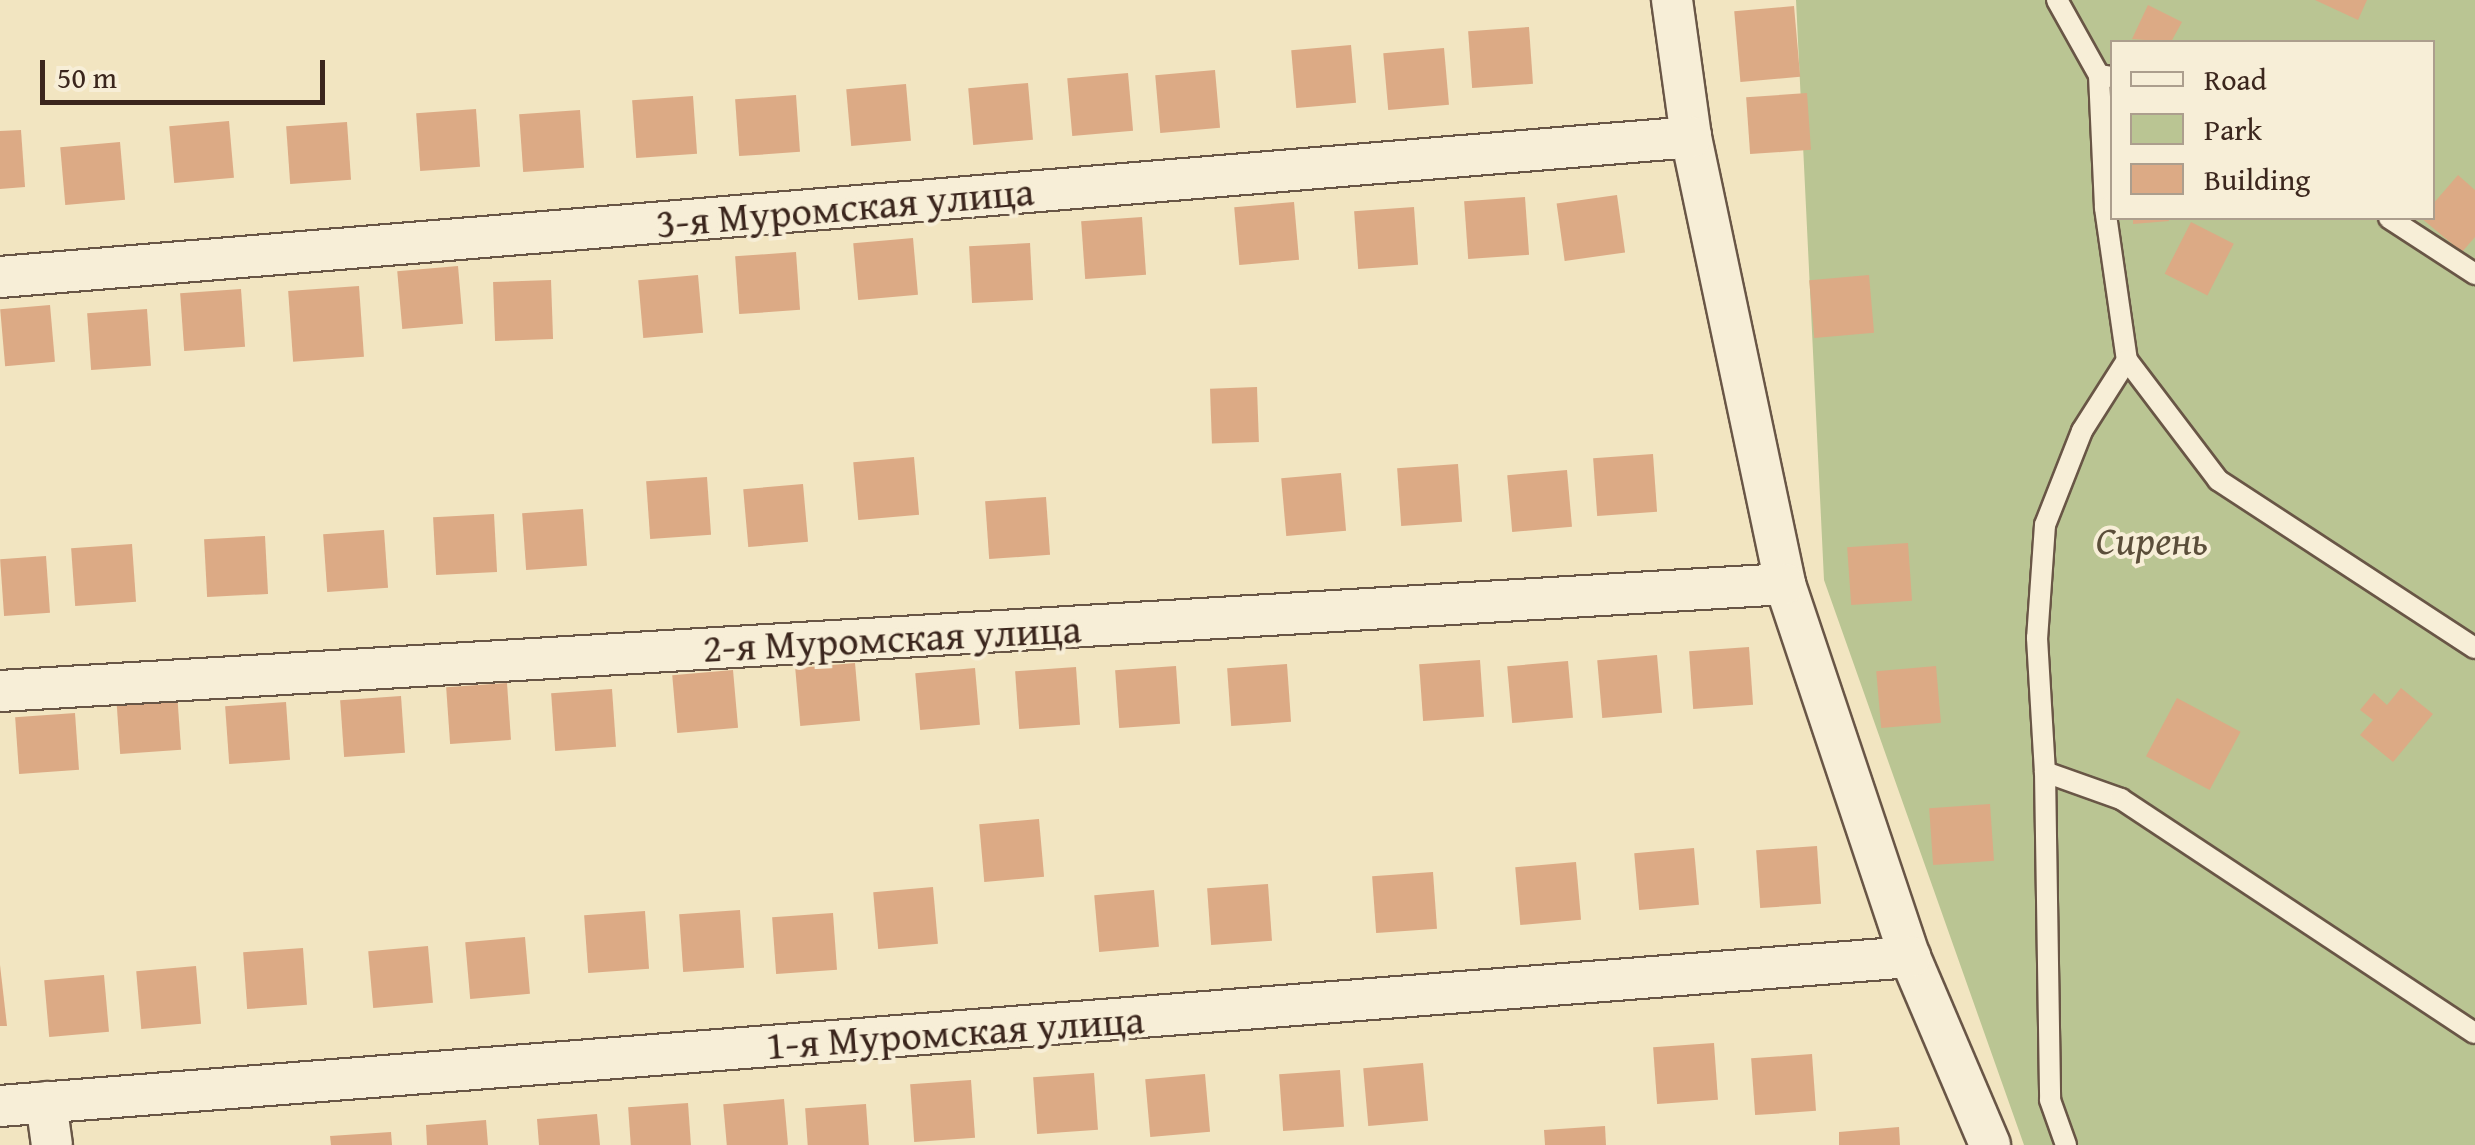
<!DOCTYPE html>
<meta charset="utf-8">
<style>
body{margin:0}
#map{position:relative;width:2475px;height:1145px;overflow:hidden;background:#f2e5c1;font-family:"Gentium Book Plus",serif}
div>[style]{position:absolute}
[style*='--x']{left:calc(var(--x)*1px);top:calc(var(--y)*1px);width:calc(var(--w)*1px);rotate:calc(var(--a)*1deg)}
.green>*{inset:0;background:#bac593}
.building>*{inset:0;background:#dcaa85;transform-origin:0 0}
.roads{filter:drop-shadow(2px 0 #695646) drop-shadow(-2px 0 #695646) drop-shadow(0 2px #695646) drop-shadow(0 -2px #695646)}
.lane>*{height:20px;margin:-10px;padding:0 10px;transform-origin:10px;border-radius:10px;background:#f7eed7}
.street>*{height:40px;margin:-20px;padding:0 20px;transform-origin:20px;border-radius:20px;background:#f7eed7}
span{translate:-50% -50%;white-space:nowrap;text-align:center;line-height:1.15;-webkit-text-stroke:8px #f7eed7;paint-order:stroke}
.street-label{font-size:40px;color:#3b261d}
.park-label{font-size:40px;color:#5b4e3a;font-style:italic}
.legend{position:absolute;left:2110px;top:40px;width:325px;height:180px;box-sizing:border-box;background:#f7eed7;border:2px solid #ac9e8d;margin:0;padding:12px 18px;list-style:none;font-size:30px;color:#3b261d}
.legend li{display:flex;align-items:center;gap:20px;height:50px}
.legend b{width:50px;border:2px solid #ac9e8d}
.scale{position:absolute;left:40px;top:60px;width:285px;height:45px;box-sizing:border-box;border:5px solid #3b261d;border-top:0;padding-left:12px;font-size:30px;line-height:35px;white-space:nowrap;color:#3b261d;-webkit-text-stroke:8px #f7eed7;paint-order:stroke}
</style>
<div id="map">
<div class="green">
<div style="clip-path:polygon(evenodd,1796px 0,2475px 0,2475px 1145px,2024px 1145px,1824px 580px,1796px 0,2112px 42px,2432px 42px,2432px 218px,2112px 218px,2112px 42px)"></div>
</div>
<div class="building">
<div style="clip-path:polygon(2315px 0,2367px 0,2358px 20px)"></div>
<div style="clip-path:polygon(2148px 5px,2182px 22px,2171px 42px,2132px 39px)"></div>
<div style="left:1794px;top:6px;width:71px;height:60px;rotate:85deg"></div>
<div style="left:1529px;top:27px;width:57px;height:61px;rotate:86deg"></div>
<div style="left:1351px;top:45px;width:58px;height:60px;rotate:85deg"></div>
<div style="left:1444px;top:48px;width:57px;height:61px;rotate:85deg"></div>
<div style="left:1215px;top:70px;width:58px;height:60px;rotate:85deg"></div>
<div style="left:1128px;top:73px;width:58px;height:61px;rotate:85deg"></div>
<div style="left:1028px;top:83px;width:57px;height:60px;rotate:85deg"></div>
<div style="left:906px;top:84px;width:57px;height:60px;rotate:85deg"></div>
<div style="left:1807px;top:93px;width:57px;height:61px;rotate:86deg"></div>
<div style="left:796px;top:95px;width:57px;height:61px;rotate:86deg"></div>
<div style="left:693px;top:96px;width:58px;height:61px;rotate:86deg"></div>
<div style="left:476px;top:109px;width:58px;height:60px;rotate:86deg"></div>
<div style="left:580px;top:110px;width:58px;height:61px;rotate:86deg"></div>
<div style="left:229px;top:121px;width:57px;height:60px;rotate:85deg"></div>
<div style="left:347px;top:122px;width:58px;height:61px;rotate:86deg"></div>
<div style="clip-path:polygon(21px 130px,25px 187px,0 189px,0 131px)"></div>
<div style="left:120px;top:142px;width:58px;height:60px;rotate:85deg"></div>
<div style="clip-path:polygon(2458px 175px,2475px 190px,2475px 237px,2462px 252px,2421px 218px,2432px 218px,2432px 205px)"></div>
<div style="left:1617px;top:195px;width:58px;height:61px;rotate:82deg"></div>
<div style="left:1525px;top:197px;width:58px;height:61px;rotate:86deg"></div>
<div style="left:1294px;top:202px;width:58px;height:60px;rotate:85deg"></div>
<div style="left:1414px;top:207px;width:58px;height:60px;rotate:86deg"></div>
<div style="left:1142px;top:217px;width:58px;height:61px;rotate:86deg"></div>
<div style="clip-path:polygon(2133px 218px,2168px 218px,2169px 221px,2133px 224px)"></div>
<div style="left:2191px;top:222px;width:48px;height:58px;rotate:27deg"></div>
<div style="left:913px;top:238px;width:57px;height:60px;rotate:85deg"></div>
<div style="left:1030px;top:243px;width:57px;height:61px;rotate:87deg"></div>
<div style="left:796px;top:252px;width:58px;height:61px;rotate:86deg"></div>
<div style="left:458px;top:266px;width:58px;height:61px;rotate:85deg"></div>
<div style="left:698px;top:275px;width:58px;height:60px;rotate:85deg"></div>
<div style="left:1869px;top:275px;width:58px;height:60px;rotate:85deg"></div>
<div style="left:551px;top:280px;width:59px;height:58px;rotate:88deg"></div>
<div style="left:359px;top:286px;width:71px;height:71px;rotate:86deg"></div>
<div style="left:241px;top:289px;width:58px;height:61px;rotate:86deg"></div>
<div style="left:50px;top:305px;width:57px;height:50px;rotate:85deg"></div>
<div style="left:147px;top:309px;width:57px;height:60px;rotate:86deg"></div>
<div style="left:1257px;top:387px;width:55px;height:47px;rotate:88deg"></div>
<div style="left:1653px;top:454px;width:58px;height:60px;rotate:86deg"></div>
<div style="left:914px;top:457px;width:58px;height:61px;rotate:85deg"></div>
<div style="left:1458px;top:464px;width:58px;height:61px;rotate:86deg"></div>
<div style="left:1567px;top:470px;width:57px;height:60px;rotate:85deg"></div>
<div style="left:1341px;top:473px;width:58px;height:60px;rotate:85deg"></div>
<div style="left:707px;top:477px;width:58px;height:61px;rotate:86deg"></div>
<div style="left:803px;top:484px;width:58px;height:60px;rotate:85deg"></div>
<div style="left:1046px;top:497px;width:58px;height:61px;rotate:86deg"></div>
<div style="left:583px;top:509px;width:57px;height:61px;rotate:86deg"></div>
<div style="left:494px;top:514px;width:58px;height:61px;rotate:87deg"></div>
<div style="left:384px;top:530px;width:58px;height:61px;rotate:86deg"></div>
<div style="left:265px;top:536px;width:58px;height:61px;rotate:87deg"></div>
<div style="left:1908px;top:543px;width:58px;height:61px;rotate:86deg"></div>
<div style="left:132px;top:544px;width:58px;height:61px;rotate:86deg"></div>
<div style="left:46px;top:556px;width:57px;height:46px;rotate:86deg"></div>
<div style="left:1749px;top:647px;width:58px;height:60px;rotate:86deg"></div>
<div style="left:1657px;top:655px;width:58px;height:60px;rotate:85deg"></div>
<div style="left:1480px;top:660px;width:57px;height:61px;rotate:86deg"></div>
<div style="left:1568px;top:661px;width:57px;height:61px;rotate:85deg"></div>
<div style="left:855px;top:663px;width:58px;height:60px;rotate:85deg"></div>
<div style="left:1287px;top:664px;width:58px;height:60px;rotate:86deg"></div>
<div style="left:1176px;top:666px;width:58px;height:61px;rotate:86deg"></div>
<div style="left:1936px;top:666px;width:57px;height:60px;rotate:85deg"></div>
<div style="left:1076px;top:667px;width:58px;height:61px;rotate:86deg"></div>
<div style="left:975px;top:668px;width:57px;height:60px;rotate:85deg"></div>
<div style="left:733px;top:670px;width:58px;height:61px;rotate:85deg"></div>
<div style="left:507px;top:683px;width:57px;height:61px;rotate:86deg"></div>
<div style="clip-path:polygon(2401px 688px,2433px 714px,2393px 762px,2360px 735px,2373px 720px,2360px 710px,2374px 693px,2387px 705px)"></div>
<div style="left:612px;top:689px;width:58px;height:61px;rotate:86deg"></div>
<div style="left:177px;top:692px;width:58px;height:61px;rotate:86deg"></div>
<div style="left:401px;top:696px;width:57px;height:61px;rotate:86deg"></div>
<div style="left:2177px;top:698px;width:72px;height:66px;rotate:28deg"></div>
<div style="left:286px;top:702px;width:58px;height:61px;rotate:86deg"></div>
<div style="left:75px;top:713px;width:57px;height:60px;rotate:86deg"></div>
<div style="left:1990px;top:804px;width:57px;height:61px;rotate:86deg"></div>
<div style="left:1039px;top:819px;width:58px;height:60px;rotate:85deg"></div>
<div style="left:1817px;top:846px;width:58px;height:61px;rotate:86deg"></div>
<div style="left:1694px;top:848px;width:57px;height:60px;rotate:85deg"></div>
<div style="left:1576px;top:862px;width:58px;height:61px;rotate:85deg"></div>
<div style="left:1433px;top:872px;width:57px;height:61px;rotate:86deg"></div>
<div style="left:1268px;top:884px;width:57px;height:61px;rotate:86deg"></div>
<div style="left:933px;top:887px;width:57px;height:60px;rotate:85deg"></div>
<div style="left:1154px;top:890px;width:57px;height:60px;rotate:85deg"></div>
<div style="left:740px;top:910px;width:58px;height:61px;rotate:86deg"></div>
<div style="left:645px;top:911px;width:58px;height:61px;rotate:86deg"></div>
<div style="left:833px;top:913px;width:57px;height:61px;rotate:86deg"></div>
<div style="left:525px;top:937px;width:57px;height:60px;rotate:85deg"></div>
<div style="left:428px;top:946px;width:57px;height:60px;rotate:85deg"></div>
<div style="left:303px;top:948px;width:57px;height:60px;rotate:86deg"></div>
<div style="clip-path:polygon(0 965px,7px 1026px,0 1026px)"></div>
<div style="left:196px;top:966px;width:58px;height:60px;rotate:85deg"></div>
<div style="left:104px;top:975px;width:57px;height:60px;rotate:85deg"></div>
<div style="left:1714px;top:1043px;width:57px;height:61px;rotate:86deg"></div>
<div style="left:1812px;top:1054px;width:57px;height:61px;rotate:86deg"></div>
<div style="left:1423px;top:1063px;width:58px;height:60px;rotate:85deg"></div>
<div style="left:1340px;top:1070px;width:57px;height:61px;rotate:86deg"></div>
<div style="left:1094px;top:1073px;width:57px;height:61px;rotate:86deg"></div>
<div style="left:1205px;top:1074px;width:58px;height:60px;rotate:85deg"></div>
<div style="left:971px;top:1080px;width:58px;height:61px;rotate:86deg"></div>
<div style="left:784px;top:1099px;width:46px;height:61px;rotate:85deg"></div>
<div style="left:688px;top:1103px;width:42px;height:60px;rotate:86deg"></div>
<div style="left:866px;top:1104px;width:41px;height:61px;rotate:86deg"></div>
<div style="clip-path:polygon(597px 1114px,600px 1145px,539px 1145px,537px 1119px)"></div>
<div style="clip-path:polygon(486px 1120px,488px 1145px,427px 1145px,426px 1125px)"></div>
<div style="clip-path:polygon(1605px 1126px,1606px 1145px,1545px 1145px,1544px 1130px)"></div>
<div style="clip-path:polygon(1899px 1127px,1900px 1145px,1839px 1145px,1839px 1132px)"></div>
<div style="clip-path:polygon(391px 1132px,392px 1145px,331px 1145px,330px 1136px)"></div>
</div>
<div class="roads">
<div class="lane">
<div style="--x:2057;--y:0;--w:86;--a:60.8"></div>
<div style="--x:2099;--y:75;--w:12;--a:9"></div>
<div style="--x:2099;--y:75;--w:133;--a:87.4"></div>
<div style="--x:2105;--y:208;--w:154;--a:81.8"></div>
<div style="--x:2127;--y:360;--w:151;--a:52.8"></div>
<div style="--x:2218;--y:480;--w:307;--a:33.2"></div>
<div style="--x:2389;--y:218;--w:103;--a:33.1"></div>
<div style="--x:2127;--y:360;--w:84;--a:122.4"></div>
<div style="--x:2082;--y:431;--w:101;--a:111.5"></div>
<div style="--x:2045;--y:525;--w:113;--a:94"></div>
<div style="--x:2037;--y:638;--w:134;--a:86.6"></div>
<div style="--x:2045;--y:772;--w:81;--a:19.6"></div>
<div style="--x:2121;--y:799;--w:424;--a:33.5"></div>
<div style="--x:2045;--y:772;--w:328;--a:89.1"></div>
<div style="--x:2050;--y:1100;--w:48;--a:70.4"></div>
</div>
<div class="street">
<div style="--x:1672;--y:0;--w:138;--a:82.1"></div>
<div style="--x:1691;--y:137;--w:457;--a:78.1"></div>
<div style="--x:1785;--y:584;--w:393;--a:71.5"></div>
<div style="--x:1910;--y:957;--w:204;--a:66.9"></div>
<div style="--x:0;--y:277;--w:1697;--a:-4.73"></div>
<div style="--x:0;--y:691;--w:1788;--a:-3.43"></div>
<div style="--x:46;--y:1102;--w:43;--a:82.1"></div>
<div style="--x:0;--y:1106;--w:1916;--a:-4.46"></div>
</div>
</div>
<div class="street-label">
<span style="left:845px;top:207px;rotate:-5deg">3-я Муромская улица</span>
<span style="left:892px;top:638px;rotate:-3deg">2-я Муромская улица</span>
<span style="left:955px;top:1032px;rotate:-4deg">1-я Муромская улица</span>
</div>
<div class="park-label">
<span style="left:2152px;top:540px">Сирень</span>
</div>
<ul class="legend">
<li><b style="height:12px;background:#f7eed7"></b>Road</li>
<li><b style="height:28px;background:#bac593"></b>Park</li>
<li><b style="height:28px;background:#dcaa85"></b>Building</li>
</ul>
<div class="scale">50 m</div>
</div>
